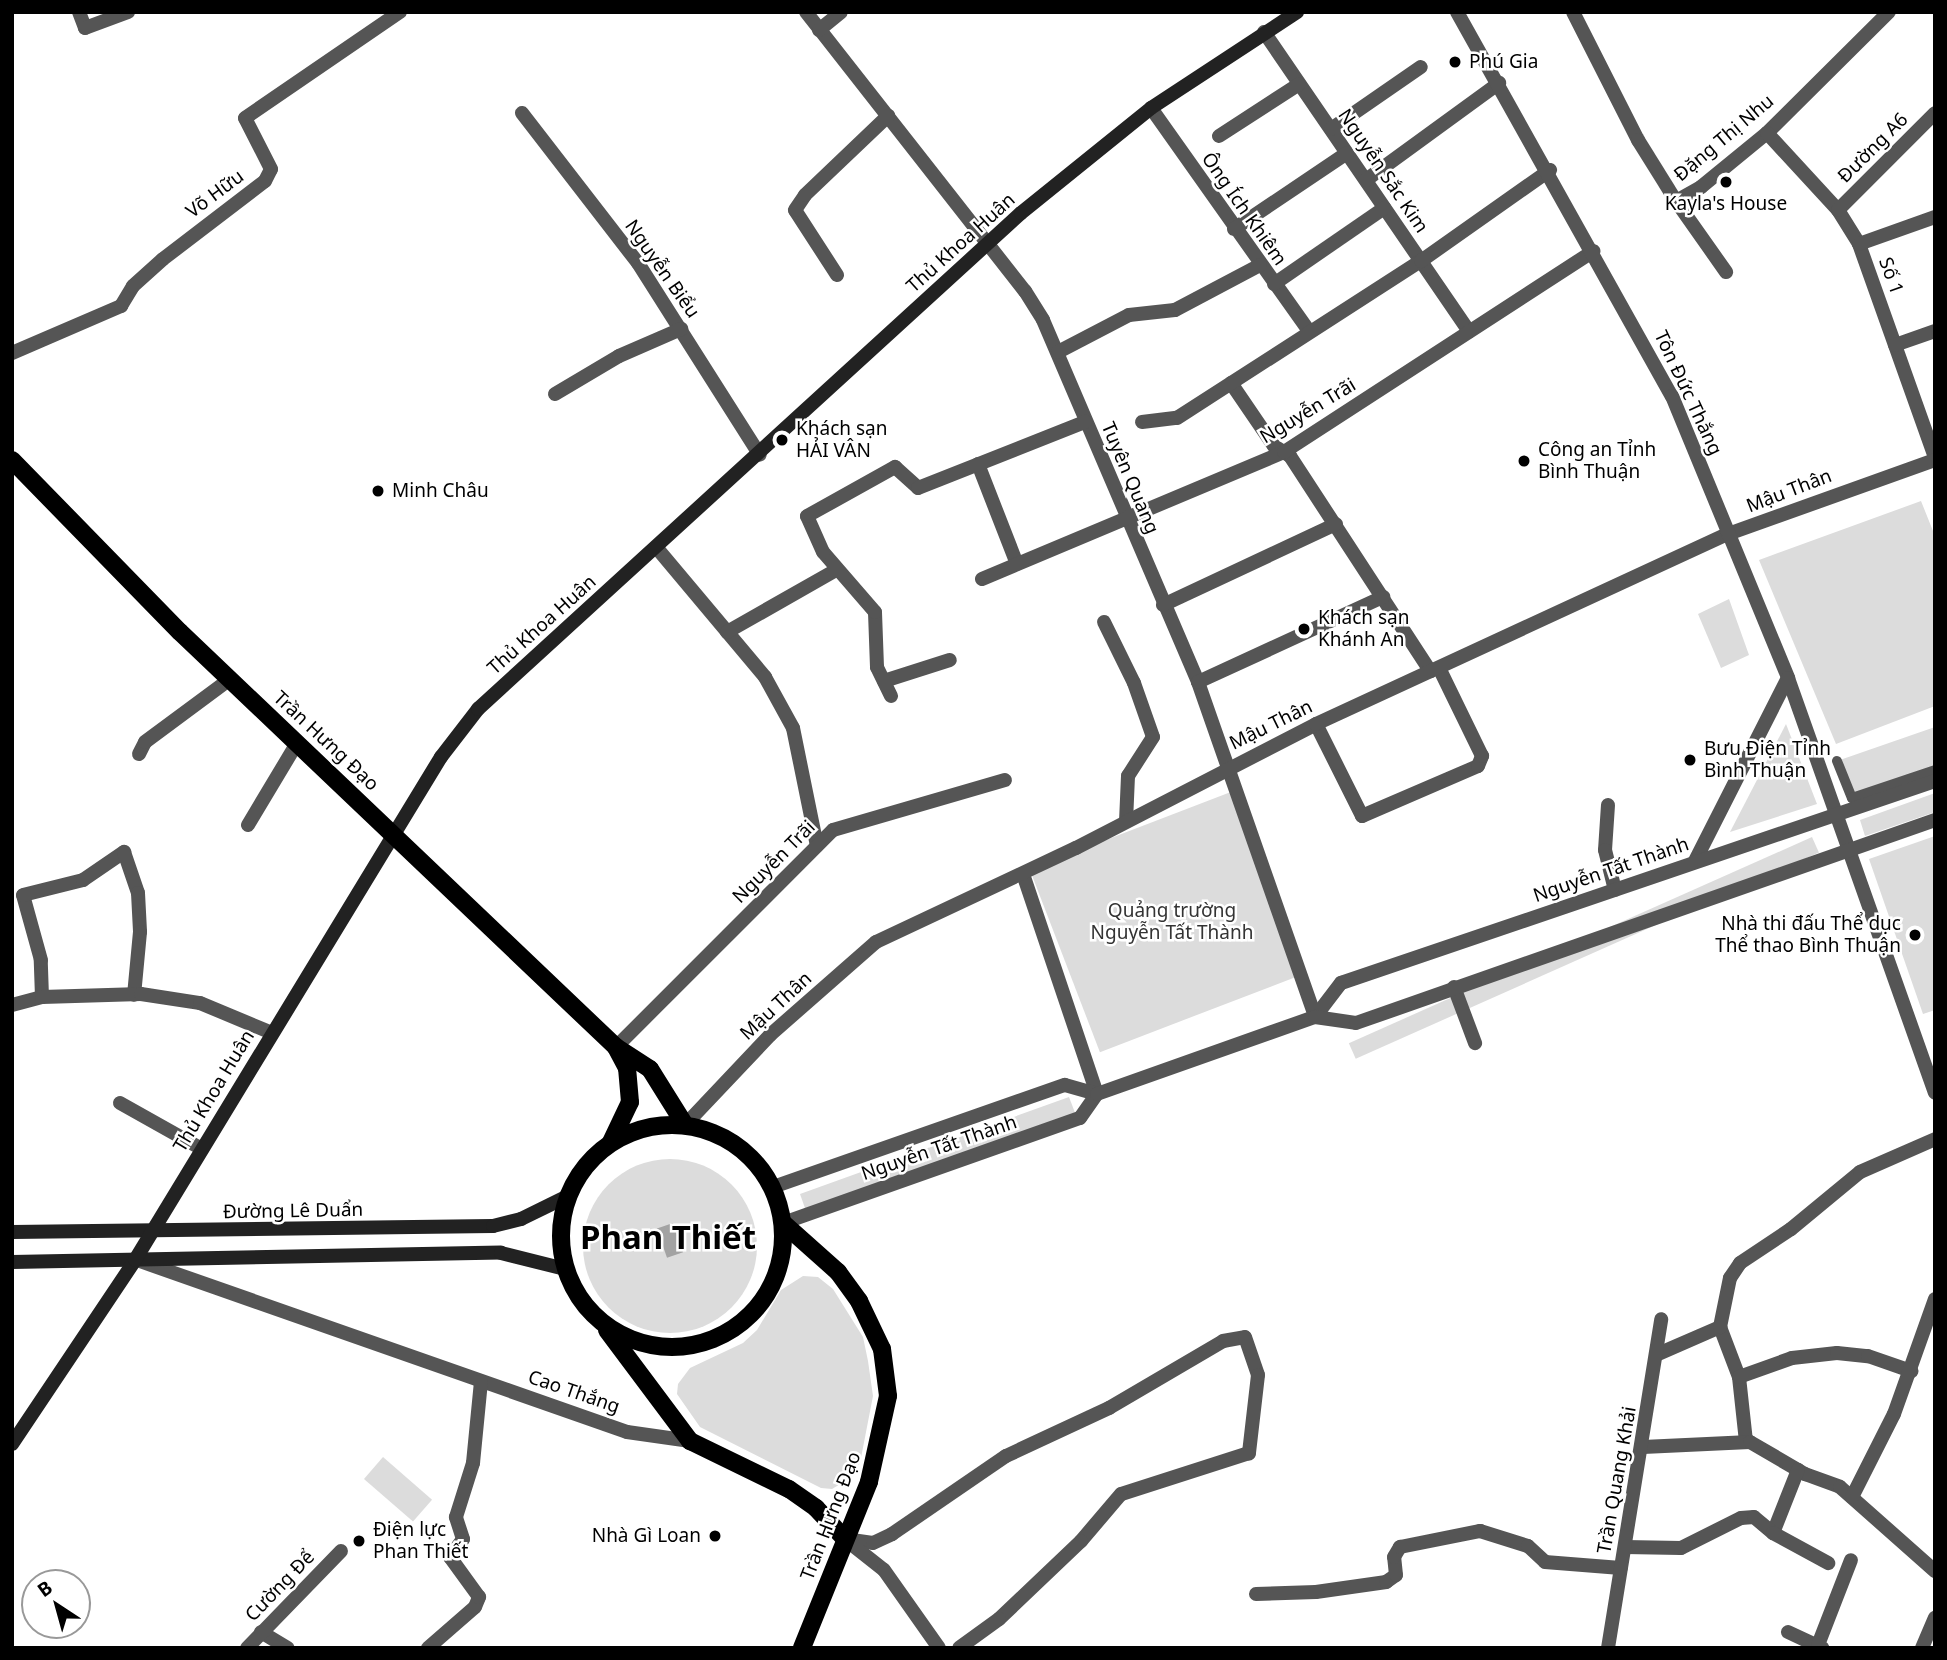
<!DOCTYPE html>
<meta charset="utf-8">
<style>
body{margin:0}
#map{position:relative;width:1947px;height:1660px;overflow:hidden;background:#fff;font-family:"Noto Sans",sans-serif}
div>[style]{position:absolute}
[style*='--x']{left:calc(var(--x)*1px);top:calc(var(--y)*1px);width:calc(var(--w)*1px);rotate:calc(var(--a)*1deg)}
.green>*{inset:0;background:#dcdcdc;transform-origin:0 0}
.round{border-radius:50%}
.water>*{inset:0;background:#a3a3a3;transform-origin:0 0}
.pedestrian>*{height:10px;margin:-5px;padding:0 5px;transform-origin:5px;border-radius:5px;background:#555}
.minor>*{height:14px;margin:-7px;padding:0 7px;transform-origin:7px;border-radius:7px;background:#555}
.tertiary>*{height:14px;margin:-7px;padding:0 7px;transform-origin:7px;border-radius:7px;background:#555}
.secondary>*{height:14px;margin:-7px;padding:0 7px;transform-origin:7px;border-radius:7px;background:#222}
.primary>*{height:18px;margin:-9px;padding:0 9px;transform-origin:9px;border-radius:9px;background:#000}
.primary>.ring{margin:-9px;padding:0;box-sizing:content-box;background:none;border:18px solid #000;border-radius:50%}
.dots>*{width:19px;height:19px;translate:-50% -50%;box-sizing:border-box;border:4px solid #fff;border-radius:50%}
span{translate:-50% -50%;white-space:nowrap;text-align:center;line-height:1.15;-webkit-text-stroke:5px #fff;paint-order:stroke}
.poi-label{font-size:19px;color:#000}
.left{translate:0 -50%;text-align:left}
.right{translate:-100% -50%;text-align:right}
.street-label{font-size:19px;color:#000}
.park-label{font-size:19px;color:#333}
.town-label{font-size:33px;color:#000;font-weight:700}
.frame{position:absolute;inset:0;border:14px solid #000;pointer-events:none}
.north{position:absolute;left:21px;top:1569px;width:70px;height:70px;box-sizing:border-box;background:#fff;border:2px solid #999;border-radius:50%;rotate:324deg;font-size:19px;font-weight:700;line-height:28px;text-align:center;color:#000}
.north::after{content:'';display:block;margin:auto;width:24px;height:32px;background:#000;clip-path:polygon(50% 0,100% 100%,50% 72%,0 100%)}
</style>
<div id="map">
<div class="green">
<div style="clip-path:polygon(1921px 501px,1935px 536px,1935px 706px,1836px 744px,1759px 560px)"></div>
<div style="clip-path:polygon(1729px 599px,1749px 655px,1721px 668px,1698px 614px)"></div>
<div style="clip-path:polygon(1786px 724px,1817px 804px,1730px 832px)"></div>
<div style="clip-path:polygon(1935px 727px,1935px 770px,1852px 798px,1837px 761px)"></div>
<div style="left:1236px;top:790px;width:196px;height:221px;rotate:69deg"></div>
<div style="clip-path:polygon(1935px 793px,1935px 812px,1865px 836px,1860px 820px)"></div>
<div style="clip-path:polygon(1935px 836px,1935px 1010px,1923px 1014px,1869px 859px)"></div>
<div style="left:1812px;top:837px;width:17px;height:507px;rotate:66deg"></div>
<div style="clip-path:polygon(1069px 1097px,1077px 1118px,806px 1211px,800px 1194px)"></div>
<div class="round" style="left:583px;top:1159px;width:174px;height:174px"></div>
<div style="clip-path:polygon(803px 1276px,818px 1277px,833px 1289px,863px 1337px,868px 1361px,873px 1396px,860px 1463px,852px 1477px,832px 1489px,821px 1488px,700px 1427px,677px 1394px,678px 1384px,690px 1368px,743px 1343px,757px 1330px,781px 1290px)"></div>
<div style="left:383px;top:1457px;width:65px;height:29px;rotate:41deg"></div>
</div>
<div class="water">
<div style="left:673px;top:1223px;width:31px;height:17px;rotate:71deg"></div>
</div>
<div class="pedestrian">
<div style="--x:1837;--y:761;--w:40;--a:68"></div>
<div style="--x:1852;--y:798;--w:88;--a:-18.6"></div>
</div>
<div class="minor">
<div style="--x:79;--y:12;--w:17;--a:69"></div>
<div style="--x:85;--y:28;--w:46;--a:-20.4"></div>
<div style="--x:806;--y:12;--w:355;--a:51.9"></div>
<div style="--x:1025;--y:291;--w:34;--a:58"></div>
<div style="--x:1043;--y:320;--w:394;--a:66.8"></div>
<div style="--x:1198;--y:682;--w:355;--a:70.7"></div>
<div style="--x:1573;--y:12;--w:144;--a:63.1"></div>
<div style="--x:1638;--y:140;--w:72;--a:58.1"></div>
<div style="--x:1676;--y:201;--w:29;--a:-29"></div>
<div style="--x:1701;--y:187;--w:85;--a:-39.3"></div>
<div style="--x:1767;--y:133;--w:172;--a:-44.8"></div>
<div style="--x:819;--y:30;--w:28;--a:-39"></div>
<div style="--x:1264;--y:32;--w:363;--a:55.6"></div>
<div style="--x:1151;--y:108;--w:273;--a:54.7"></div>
<div style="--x:522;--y:113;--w:190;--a:52.3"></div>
<div style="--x:638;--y:263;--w:227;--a:57.6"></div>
<div style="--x:1331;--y:129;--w:109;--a:-34.6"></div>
<div style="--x:1767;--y:133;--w:105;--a:47.3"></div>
<div style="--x:1838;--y:210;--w:40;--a:58"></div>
<div style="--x:1859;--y:244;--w:227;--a:70.4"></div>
<div style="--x:1219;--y:136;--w:95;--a:-33"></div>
<div style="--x:1366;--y:180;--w:165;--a:-36.1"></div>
<div style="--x:1676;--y:201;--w:87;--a:54.8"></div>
<div style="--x:1838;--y:210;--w:137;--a:-45"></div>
<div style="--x:1234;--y:229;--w:136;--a:-33.9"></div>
<div style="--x:1859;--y:244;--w:81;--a:-19.6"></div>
<div style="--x:837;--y:275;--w:77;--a:-122.9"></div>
<div style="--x:795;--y:210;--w:18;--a:-56"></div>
<div style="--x:805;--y:195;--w:115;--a:-43.6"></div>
<div style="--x:1274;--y:284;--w:134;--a:-34.6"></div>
<div style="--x:1895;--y:345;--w:42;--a:-19.3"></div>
<div style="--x:1058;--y:352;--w:80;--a:-27.5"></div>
<div style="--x:1129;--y:315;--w:46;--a:-6.2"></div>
<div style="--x:1175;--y:310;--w:96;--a:-27.9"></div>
<div style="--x:12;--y:353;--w:119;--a:-23.3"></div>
<div style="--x:121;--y:306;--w:23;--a:-59"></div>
<div style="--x:133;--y:286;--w:40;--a:-42"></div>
<div style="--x:163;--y:259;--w:128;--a:-37.4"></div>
<div style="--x:265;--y:181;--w:13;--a:-63"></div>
<div style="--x:271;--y:169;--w:57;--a:-117"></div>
<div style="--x:245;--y:118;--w:188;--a:-34.4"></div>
<div style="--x:1231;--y:383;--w:76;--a:55.7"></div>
<div style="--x:1274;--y:446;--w:19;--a:32"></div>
<div style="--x:1290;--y:456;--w:257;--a:56.9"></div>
<div style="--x:555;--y:394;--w:74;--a:-30.7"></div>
<div style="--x:619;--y:356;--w:68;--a:-23.5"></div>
<div style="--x:1142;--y:422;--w:35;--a:-7"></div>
<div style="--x:1177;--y:418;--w:290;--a:-32.8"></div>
<div style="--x:1421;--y:261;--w:158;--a:-35.2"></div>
<div style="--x:978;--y:464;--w:107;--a:68.7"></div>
<div style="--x:656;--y:547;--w:170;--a:50"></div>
<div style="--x:765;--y:677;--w:58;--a:61.2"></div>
<div style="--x:793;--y:728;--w:120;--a:78.5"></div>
<div style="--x:982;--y:579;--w:328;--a:-22.8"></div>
<div style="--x:1284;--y:452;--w:369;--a:-33"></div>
<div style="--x:1163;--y:605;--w:191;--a:-25.1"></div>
<div style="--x:1104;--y:622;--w:68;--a:63.8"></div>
<div style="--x:1134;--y:683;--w:57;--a:70.6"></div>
<div style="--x:1153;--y:737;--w:46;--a:122.7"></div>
<div style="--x:1128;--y:776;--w:45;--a:92.5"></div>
<div style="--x:727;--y:632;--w:125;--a:-29.6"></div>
<div style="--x:884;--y:681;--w:69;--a:-17.7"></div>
<div style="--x:1198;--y:682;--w:204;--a:-24.7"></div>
<div style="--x:891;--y:696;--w:32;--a:-116"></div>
<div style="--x:877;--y:667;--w:55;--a:-92.1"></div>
<div style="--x:875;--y:612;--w:79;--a:-130.9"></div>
<div style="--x:823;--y:552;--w:39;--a:-114"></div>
<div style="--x:807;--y:516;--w:101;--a:-29.1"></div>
<div style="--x:895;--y:467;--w:31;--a:42"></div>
<div style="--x:918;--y:488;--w:180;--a:-21.6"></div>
<div style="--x:1316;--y:724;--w:103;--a:63.4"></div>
<div style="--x:1362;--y:816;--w:126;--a:-23.3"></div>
<div style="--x:1478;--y:766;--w:11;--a:-68"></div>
<div style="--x:1482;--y:756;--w:98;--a:-116"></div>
<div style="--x:139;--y:754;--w:13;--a:-63"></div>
<div style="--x:145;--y:742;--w:106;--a:-36.5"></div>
<div style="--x:1608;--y:805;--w:45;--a:93.8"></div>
<div style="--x:1605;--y:850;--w:41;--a:76"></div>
<div style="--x:248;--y:825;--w:96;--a:-59.1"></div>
<div style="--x:1023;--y:874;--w:232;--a:71.4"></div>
<div style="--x:1454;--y:987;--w:60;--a:69.4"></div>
<div style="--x:42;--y:997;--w:37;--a:-92"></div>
<div style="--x:41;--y:960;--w:67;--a:-105.5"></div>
<div style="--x:23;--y:895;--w:62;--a:-14"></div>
<div style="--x:83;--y:880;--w:50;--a:-34.3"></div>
<div style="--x:124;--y:852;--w:43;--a:71.1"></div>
<div style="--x:138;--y:893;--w:39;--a:87"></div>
<div style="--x:140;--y:932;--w:63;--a:95.4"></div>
<div style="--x:12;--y:1005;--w:31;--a:-15"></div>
<div style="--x:42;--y:997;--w:99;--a:-1.7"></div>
<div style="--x:141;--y:994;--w:60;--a:8.7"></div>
<div style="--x:200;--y:1003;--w:78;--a:22.6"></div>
<div style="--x:616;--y:1047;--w:307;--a:-45"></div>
<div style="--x:833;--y:830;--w:179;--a:-16.2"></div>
<div style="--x:120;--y:1103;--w:94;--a:29.3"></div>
<div style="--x:685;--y:1125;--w:124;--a:-46.6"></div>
<div style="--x:770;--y:1035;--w:141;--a:-41.3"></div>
<div style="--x:876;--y:942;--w:221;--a:-25.2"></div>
<div style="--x:1076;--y:848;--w:270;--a:-27.3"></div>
<div style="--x:1316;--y:724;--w:454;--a:-24.8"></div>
<div style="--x:1728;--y:534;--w:220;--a:-19.7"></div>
<div style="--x:137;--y:1260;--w:519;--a:19.34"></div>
<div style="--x:627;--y:1432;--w:64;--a:8.1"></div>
<div style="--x:1720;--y:1327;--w:53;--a:69.2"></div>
<div style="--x:1739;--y:1377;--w:64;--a:83.8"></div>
<div style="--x:1658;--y:1354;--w:68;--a:-23.5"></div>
<div style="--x:1720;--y:1327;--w:50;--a:-78.5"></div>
<div style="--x:1730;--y:1278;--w:18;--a:-56"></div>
<div style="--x:1740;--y:1263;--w:61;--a:-33.7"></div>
<div style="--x:1791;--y:1229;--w:89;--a:-39.6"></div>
<div style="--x:1860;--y:1172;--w:82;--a:-23.7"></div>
<div style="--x:1739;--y:1377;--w:56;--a:-19.7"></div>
<div style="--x:1792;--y:1358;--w:45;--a:-6.3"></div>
<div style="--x:1837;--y:1353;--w:31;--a:6"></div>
<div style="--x:1868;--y:1356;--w:46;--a:19.2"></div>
<div style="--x:1643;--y:1447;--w:107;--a:-2.7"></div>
<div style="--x:1750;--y:1442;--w:64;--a:30.2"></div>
<div style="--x:1805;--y:1474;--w:37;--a:20"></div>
<div style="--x:1840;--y:1487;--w:127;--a:41.5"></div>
<div style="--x:1852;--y:1497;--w:93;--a:-63.2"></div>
<div style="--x:1894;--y:1414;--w:122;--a:-70.4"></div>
<div style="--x:1773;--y:1533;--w:68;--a:-68.4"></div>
<div style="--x:845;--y:1539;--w:28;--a:8"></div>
<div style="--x:873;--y:1543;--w:21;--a:-25"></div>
<div style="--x:892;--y:1534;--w:138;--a:-34.4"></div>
<div style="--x:1006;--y:1456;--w:114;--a:-25"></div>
<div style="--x:1109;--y:1408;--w:132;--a:-30.4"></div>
<div style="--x:1223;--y:1341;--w:22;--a:-10"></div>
<div style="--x:1245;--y:1337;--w:40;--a:71.1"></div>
<div style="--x:1258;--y:1375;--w:79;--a:96.6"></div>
<div style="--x:1249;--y:1453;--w:134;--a:162.2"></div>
<div style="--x:1121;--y:1494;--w:62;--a:130.4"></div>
<div style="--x:1081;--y:1541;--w:113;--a:136.4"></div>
<div style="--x:999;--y:1619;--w:49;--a:144.1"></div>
<div style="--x:846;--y:1540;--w:48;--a:38.3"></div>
<div style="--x:884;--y:1570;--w:95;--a:54.8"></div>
<div style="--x:1625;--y:1547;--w:56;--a:1"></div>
<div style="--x:1681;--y:1548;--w:67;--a:-26.6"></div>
<div style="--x:1741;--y:1518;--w:13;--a:-4"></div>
<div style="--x:1754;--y:1517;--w:25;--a:40"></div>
<div style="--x:1773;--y:1533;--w:63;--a:28.6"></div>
<div style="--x:1256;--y:1594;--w:60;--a:-1.9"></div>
<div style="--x:1316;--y:1592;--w:71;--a:-8.1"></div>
<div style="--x:1386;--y:1582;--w:12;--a:-35"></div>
<div style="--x:1396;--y:1575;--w:18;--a:-96"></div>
<div style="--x:1394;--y:1557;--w:12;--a:-59"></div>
<div style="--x:1400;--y:1547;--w:82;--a:-11.3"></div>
<div style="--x:1480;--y:1531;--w:50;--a:17.4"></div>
<div style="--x:1528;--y:1546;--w:23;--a:43"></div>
<div style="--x:1545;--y:1562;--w:76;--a:4.5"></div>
<div style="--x:261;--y:1632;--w:31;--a:31"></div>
<div style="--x:1788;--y:1632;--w:38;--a:25"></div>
<div style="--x:1818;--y:1645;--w:91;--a:-68.8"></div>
<div style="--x:247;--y:1648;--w:135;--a:-45.9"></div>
<div style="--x:428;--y:1648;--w:62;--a:-41.1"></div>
<div style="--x:475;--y:1607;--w:11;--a:-68"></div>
<div style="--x:479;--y:1597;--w:49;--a:-125.9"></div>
<div style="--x:450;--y:1557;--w:22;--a:-54"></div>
<div style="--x:463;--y:1539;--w:23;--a:-108"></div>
<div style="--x:456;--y:1517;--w:57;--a:-72.5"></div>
<div style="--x:473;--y:1463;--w:82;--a:-84.4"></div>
<div style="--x:1608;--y:1648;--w:333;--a:-80.8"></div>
<div style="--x:1922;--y:1648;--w:33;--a:-67"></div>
</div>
<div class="tertiary">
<div style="--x:1457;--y:12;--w:440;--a:60.8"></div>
<div style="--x:1672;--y:396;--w:305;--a:67.6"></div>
<div style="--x:1788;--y:678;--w:440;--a:70.5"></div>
<div style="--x:1695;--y:861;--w:205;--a:-63.1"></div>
<div style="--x:1315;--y:1017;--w:43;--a:-52.6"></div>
<div style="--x:1341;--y:983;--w:627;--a:-18.78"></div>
<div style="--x:773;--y:1187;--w:309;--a:-19.3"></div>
<div style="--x:1065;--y:1085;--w:33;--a:16"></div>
<div style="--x:783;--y:1223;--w:315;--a:-19.5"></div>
<div style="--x:1080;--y:1118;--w:29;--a:-55"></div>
<div style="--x:1097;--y:1094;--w:231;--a:-19.5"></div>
<div style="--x:1315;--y:1017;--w:41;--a:8.3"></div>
<div style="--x:1356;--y:1023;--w:614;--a:-19.32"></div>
</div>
<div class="secondary">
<div style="--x:12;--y:1232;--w:481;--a:-0.7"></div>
<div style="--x:493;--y:1226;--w:29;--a:-14"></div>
<div style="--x:521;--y:1219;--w:52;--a:-26.1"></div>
<div style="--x:12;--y:1262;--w:489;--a:-1.1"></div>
<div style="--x:501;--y:1253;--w:66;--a:14"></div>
<div style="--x:12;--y:1444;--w:221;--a:-56.2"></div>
<div style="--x:135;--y:1260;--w:589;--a:-58.69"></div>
<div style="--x:441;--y:757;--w:61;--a:-52.4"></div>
<div style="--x:478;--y:709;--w:735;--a:-42.41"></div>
<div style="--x:1021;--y:213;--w:167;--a:-38.9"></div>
<div style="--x:1151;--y:108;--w:175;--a:-33.3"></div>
</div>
<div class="primary">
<div style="--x:12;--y:460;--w:240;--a:45.7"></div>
<div style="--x:180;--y:632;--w:602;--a:43.59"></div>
<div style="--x:616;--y:1047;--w:40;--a:32.9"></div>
<div style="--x:650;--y:1069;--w:66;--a:58"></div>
<div class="ring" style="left:561px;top:1125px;width:204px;height:204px"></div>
<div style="--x:611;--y:1142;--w:44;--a:-64.6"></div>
<div style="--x:630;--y:1102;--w:34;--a:-95"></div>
<div style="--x:627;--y:1068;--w:24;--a:-118"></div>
<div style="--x:783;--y:1223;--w:74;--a:41.7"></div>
<div style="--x:838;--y:1272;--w:36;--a:54"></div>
<div style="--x:859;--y:1301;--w:53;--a:64.4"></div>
<div style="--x:882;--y:1349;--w:47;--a:82.7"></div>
<div style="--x:888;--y:1396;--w:88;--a:102.5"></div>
<div style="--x:869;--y:1482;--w:179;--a:112"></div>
<div style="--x:607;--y:1330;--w:139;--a:53.2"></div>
<div style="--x:690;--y:1441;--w:110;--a:25.9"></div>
<div style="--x:789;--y:1489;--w:33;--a:35"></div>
<div style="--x:816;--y:1508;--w:42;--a:46.9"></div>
</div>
<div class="dots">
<div style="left:1455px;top:62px;background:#000"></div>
<div style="left:1726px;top:182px;background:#000"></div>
<div style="left:782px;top:440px;background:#000"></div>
<div style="left:1524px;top:461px;background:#000"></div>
<div style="left:378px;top:491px;background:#000"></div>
<div style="left:1304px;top:629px;background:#000"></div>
<div style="left:1690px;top:760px;background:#000"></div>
<div style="left:1915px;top:935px;background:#000"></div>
<div style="left:715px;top:1536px;background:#000"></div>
<div style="left:359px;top:1541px;background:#000"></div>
</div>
<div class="poi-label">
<span class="left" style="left:1469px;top:62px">Phú Gia</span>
<span style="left:1726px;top:204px">Kayla's House</span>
<span class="left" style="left:796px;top:440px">Khách sạn<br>HẢI VÂN</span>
<span class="left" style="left:1538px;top:461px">Công an Tỉnh<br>Bình Thuận</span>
<span class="left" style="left:392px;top:491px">Minh Châu</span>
<span class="left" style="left:1318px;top:629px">Khách sạn<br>Khánh An</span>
<span class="left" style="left:1704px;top:760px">Bưu Điện Tỉnh<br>Bình Thuận</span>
<span class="right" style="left:1901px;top:935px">Nhà thi đấu Thể dục<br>Thể thao Bình Thuận</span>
<span class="left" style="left:373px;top:1541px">Điện lực<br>Phan Thiết</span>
<span class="right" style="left:701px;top:1536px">Nhà Gì Loan</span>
</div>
<div class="street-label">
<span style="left:1724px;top:138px;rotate:-40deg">Đặng Thị Nhu</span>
<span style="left:1873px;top:148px;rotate:-45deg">Đường A6</span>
<span style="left:1383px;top:171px;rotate:56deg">Nguyễn Sắc Kim</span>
<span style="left:215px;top:194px;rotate:-37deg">Võ Hữu</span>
<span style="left:1244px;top:209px;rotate:55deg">Ông Ích Khiêm</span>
<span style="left:961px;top:243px;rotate:-42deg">Thủ Khoa Huân</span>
<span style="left:662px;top:269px;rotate:55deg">Nguyễn Biểu</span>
<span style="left:1891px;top:276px;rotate:70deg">Số 1</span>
<span style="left:1688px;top:393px;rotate:65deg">Tôn Đức Thắng</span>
<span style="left:1308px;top:411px;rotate:-31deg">Nguyễn Trãi</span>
<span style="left:1130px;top:478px;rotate:67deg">Tuyên Quang</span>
<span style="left:1789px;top:491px;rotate:-21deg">Mậu Thân</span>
<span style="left:542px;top:625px;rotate:-42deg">Thủ Khoa Huân</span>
<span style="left:1271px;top:725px;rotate:-26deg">Mậu Thân</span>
<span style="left:326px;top:741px;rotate:43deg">Trần Hưng Đạo</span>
<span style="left:774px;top:862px;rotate:-45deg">Nguyễn Trãi</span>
<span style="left:1611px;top:870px;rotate:-19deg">Nguyễn Tất Thành</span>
<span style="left:776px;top:1006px;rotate:-43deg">Mậu Thân</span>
<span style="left:214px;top:1091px;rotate:-59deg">Thủ Khoa Huân</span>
<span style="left:939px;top:1148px;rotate:-19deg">Nguyễn Tất Thành</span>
<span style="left:293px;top:1211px;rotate:-1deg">Đường Lê Duẩn</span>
<span style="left:574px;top:1392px;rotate:19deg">Cao Thắng</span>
<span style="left:1617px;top:1480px;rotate:-80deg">Trần Quang Khải</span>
<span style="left:831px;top:1516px;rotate:-69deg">Trần Hưng Đạo</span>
<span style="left:280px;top:1586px;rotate:-46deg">Cường Để</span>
</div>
<div class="park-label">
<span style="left:1172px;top:922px">Quảng trường<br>Nguyễn Tất Thành</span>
</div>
<div class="town-label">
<span style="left:668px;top:1237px">Phan Thiết</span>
</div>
<div class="frame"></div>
<div class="north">B</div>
</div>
